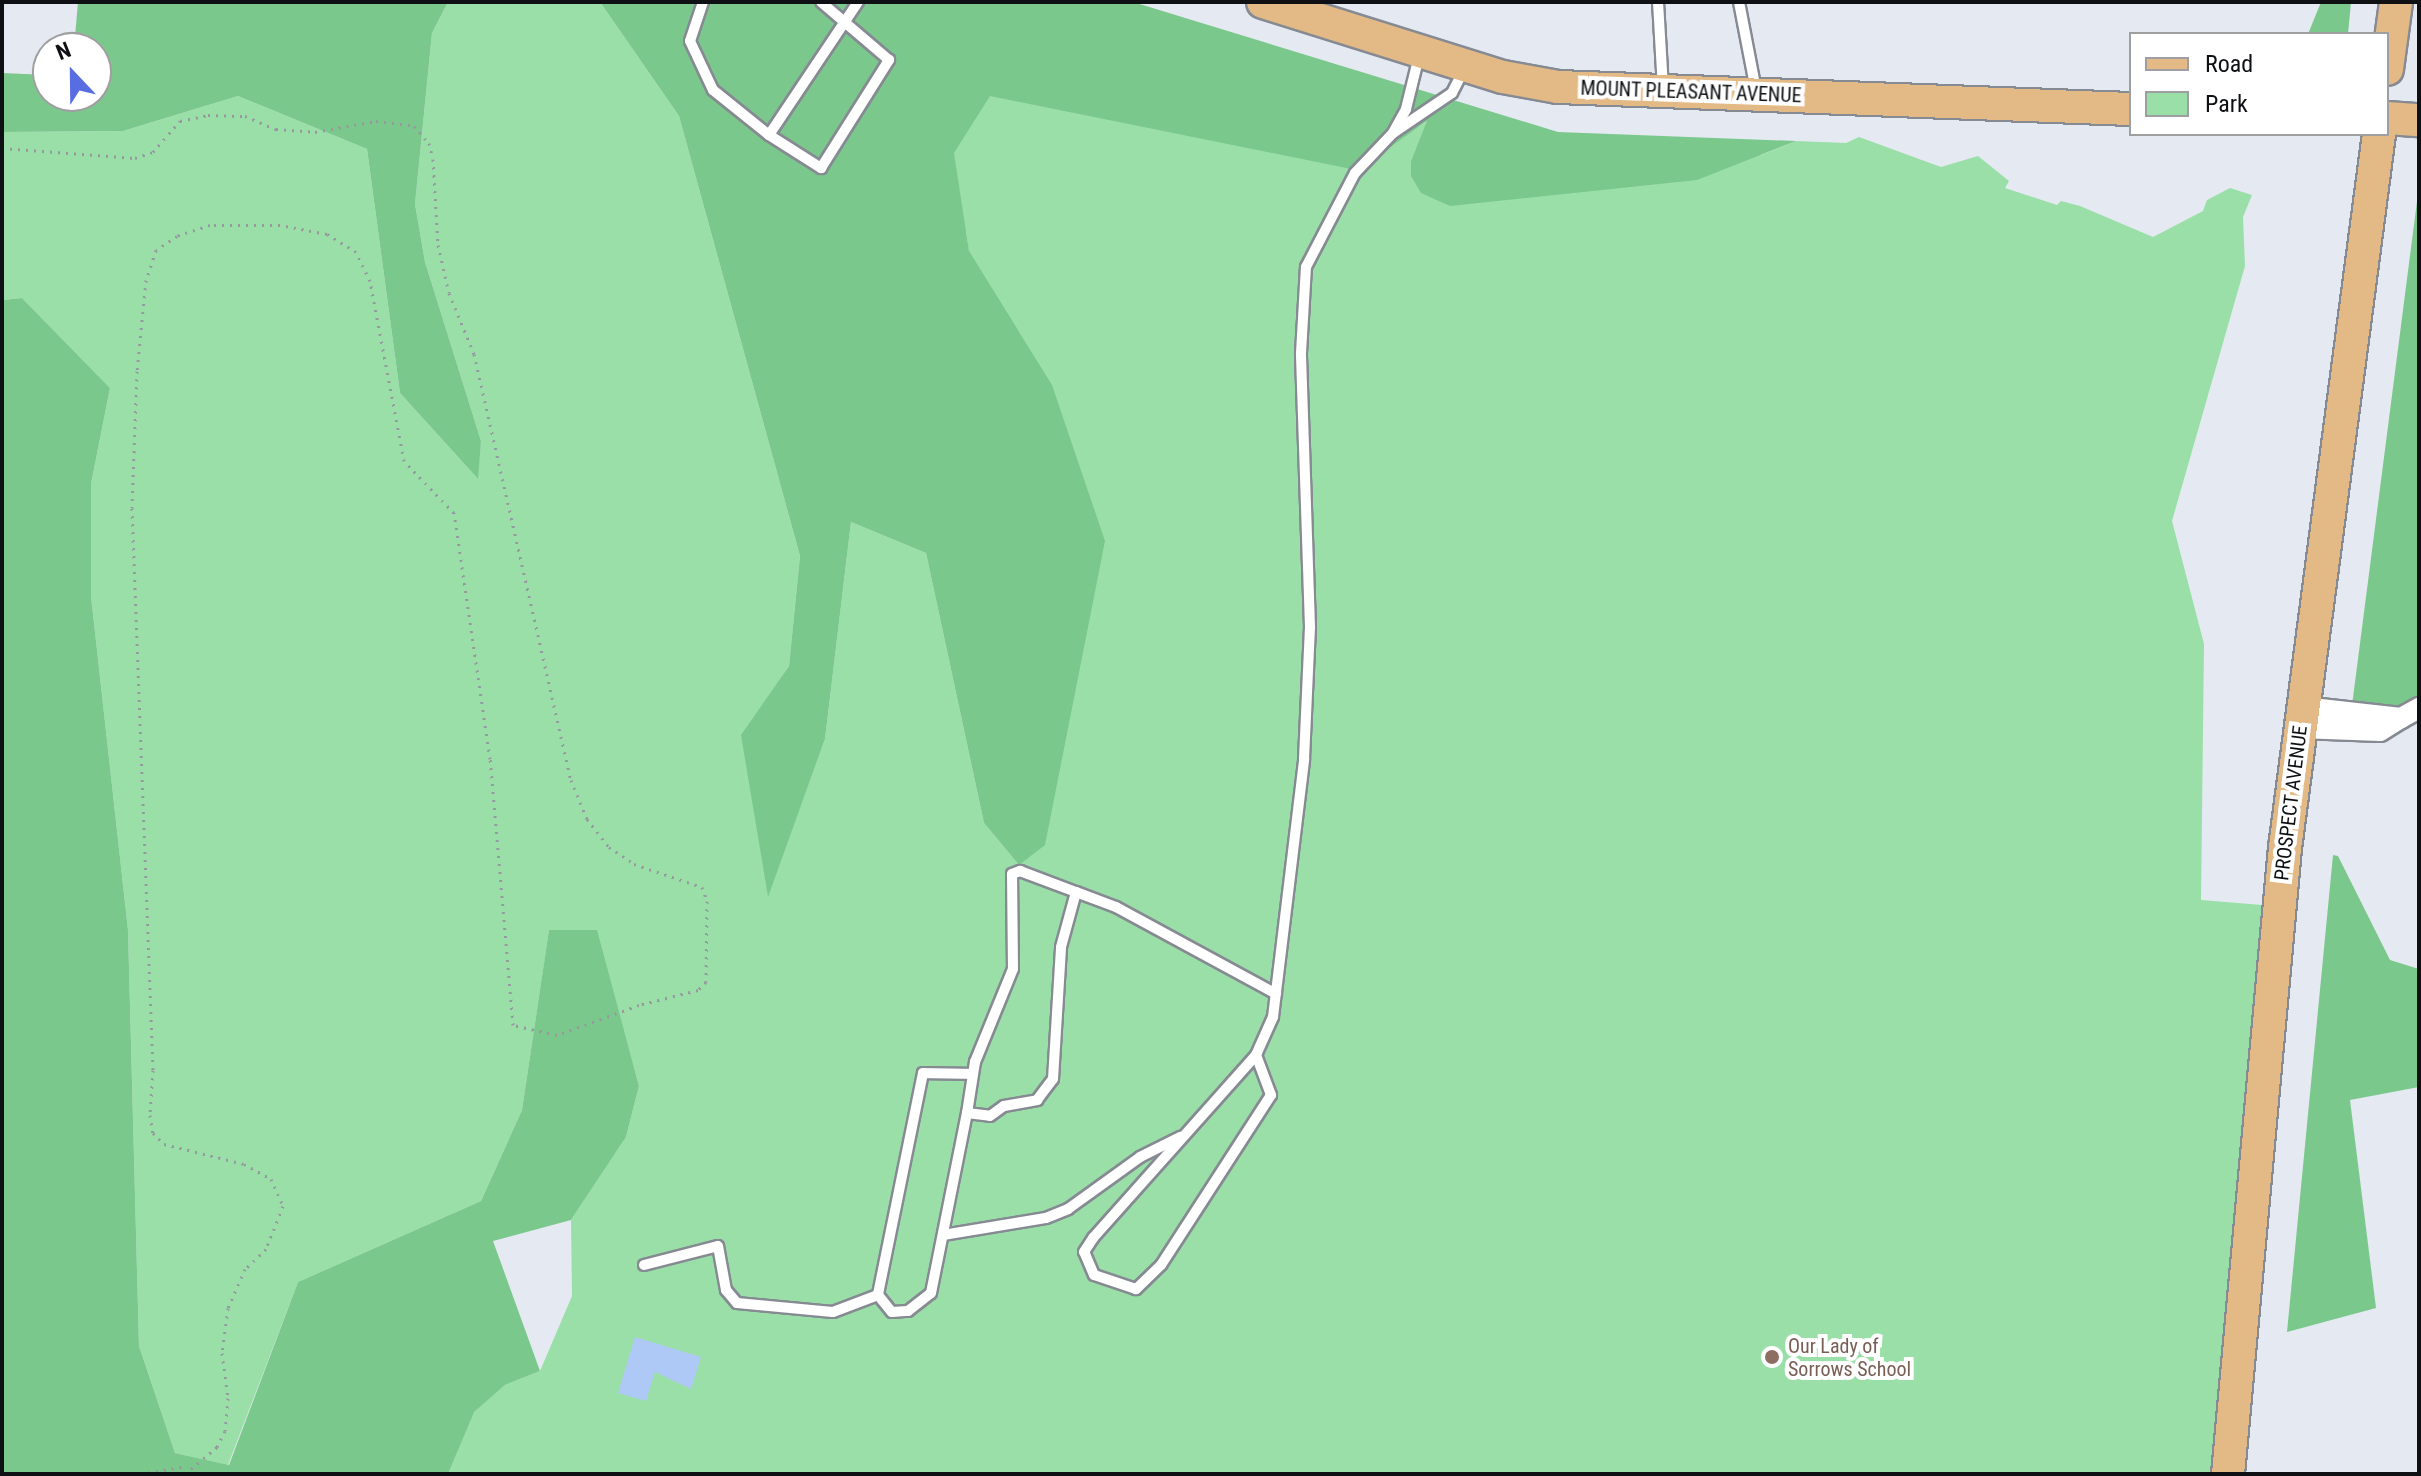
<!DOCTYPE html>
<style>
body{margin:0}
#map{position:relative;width:2421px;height:1476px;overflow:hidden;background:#e5e9f2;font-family:"Roboto Condensed",sans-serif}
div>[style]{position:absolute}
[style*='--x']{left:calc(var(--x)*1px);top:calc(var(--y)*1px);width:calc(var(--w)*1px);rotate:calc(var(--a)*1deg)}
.green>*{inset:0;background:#9adfa8}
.forest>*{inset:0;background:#7bc88c}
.water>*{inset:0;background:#aec9f5}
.path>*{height:3px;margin-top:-1.5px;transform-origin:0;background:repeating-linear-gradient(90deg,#969aa0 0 2px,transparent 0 8px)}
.roads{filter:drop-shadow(2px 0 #868a92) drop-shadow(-2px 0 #868a92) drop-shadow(0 2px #868a92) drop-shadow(0 -2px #868a92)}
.service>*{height:10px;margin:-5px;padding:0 5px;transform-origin:5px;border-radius:5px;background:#fff}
.minor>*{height:20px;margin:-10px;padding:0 10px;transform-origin:10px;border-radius:10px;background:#fff}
.primary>*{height:32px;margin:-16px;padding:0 16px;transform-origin:16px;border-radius:16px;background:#e3b986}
.dots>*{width:22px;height:22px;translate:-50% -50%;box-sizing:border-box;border:4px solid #fff;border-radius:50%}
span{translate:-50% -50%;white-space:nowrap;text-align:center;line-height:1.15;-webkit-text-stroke:8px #fff;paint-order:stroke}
.street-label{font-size:20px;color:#0e1013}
.education-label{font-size:20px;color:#785e54}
.left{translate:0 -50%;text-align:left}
.frame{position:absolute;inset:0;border:4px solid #0e1013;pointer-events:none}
.legend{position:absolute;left:2129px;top:32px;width:260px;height:104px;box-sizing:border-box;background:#fff;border:2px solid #9f9fa1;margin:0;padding:10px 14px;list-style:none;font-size:24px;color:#0e1013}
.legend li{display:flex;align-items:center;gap:16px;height:40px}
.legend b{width:40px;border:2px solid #9f9fa1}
.north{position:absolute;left:32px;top:32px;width:80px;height:80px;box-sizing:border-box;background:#fff;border:2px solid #9f9fa1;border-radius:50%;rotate:338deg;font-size:22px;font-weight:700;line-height:32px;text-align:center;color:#0e1013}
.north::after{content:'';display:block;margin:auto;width:28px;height:36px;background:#596de3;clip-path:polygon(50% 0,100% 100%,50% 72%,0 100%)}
</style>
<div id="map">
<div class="green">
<div style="clip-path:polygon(448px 2px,600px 2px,679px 116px,800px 556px,789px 666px,742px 736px,768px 895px,825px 739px,851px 522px,926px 553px,984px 823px,1019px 865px,1045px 843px,966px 231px,935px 193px,968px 86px,1388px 146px,1428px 121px,1411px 161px,1761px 155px,1796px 141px,1846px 143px,1859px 137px,1941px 167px,1978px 156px,2009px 181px,2005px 188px,2057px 205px,2061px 201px,2080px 206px,2153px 237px,2203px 211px,2207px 200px,2230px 188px,2252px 195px,2243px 217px,2245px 266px,2172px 521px,2204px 644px,2201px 900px,2262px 905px,2218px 1474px,448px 1474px,473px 1412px,505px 1385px,540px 1371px,572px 1296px,571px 1220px,626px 1137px,639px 1086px,596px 930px,549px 931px,522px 1110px,481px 1201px,298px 1282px,228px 1465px,175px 1453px,139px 1346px,128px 930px,91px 596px,91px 484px,110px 388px,22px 298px,2px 300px,2px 132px,123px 131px,238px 96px,367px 149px,400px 393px,477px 478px,481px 441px,425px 262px,415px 204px,432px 33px)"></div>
</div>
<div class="forest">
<div style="clip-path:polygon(78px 2px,448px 2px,432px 33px,415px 204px,425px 262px,481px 441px,478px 479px,400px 393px,367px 149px,238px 96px,123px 131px,2px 132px,2px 73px,48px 75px,48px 96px,96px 96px,96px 48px,74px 48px)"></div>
<div style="clip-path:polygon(600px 2px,1133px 2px,1558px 132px,1796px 141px,1697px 180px,1450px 206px,1421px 193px,1411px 176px,1411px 161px,1427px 121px,1386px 150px,1366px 172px,990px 96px,954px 153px,969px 251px,1052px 385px,1105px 541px,1045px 845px,1019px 865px,984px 823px,926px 553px,851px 522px,825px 739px,768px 897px,741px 735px,789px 666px,800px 556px,679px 116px)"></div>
<div style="clip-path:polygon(2321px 2px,2351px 2px,2348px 34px,2308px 34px)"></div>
<div style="clip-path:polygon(2419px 186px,2419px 706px,2350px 721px)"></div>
<div style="clip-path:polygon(22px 298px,110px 388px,91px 484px,91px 596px,128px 930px,139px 1346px,175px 1453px,229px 1465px,298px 1282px,481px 1201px,522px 1110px,549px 930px,597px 930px,639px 1086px,626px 1137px,571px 1220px,493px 1241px,540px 1371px,505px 1385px,474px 1412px,448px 1474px,2px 1474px,2px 300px)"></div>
<div style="clip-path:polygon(2333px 855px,2338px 856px,2390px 960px,2419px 969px,2419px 1087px,2350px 1100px,2376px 1308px,2287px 1332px)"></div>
</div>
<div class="water">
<div style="clip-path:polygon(635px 1337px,701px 1357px,691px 1389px,655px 1372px,646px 1401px,618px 1393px)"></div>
</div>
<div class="path">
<div style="--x:2;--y:148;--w:133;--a:4.3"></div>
<div style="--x:135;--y:158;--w:19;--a:-18"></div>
<div style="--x:153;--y:152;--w:41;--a:-48.9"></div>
<div style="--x:180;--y:121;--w:29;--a:-12"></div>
<div style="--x:208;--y:115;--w:37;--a:2"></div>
<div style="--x:245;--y:116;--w:34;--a:23"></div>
<div style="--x:276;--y:129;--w:39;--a:4"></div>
<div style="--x:315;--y:132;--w:62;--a:-10.2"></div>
<div style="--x:376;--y:121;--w:38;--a:7"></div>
<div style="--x:414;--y:126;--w:23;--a:49"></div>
<div style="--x:429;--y:143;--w:16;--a:76"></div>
<div style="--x:433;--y:159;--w:86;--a:86.7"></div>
<div style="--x:438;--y:245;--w:49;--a:77.1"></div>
<div style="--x:449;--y:293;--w:66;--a:67.7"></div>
<div style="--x:474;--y:354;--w:437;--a:77.2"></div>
<div style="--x:571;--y:780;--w:42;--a:67.7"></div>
<div style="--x:587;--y:819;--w:36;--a:52"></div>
<div style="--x:609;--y:847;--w:30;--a:34"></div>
<div style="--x:634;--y:864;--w:72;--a:18.7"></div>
<div style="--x:702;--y:887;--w:15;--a:70"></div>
<div style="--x:707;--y:901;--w:81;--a:90.7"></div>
<div style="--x:706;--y:982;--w:11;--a:135"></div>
<div style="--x:698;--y:990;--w:61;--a:165.7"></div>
<div style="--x:639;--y:1005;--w:87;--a:159.9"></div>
<div style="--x:557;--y:1035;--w:45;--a:-167.2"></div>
<div style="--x:513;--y:1025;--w:267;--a:-94.9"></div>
<div style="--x:490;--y:759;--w:249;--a:-98.3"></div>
<div style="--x:454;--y:513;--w:72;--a:-133.9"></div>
<div style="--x:404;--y:461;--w:183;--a:-100.7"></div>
<div style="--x:370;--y:281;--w:32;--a:-116"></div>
<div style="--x:356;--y:252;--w:34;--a:-148"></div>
<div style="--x:327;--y:234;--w:48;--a:-169.2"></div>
<div style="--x:280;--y:225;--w:70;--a:180"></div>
<div style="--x:210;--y:225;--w:35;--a:162"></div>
<div style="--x:177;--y:236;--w:25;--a:146"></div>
<div style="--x:156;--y:250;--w:32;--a:108"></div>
<div style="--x:146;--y:280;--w:91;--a:95.6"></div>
<div style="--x:137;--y:371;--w:137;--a:92.1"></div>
<div style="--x:132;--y:508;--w:562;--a:87.86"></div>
<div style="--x:153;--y:1070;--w:45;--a:93.8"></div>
<div style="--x:150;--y:1115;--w:18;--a:81"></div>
<div style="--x:153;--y:1133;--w:16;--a:45"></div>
<div style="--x:164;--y:1144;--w:82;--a:14"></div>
<div style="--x:244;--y:1164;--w:31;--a:29"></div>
<div style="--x:271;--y:1179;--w:30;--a:66"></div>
<div style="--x:283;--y:1206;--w:46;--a:111.6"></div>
<div style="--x:266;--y:1249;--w:29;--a:136"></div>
<div style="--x:245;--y:1269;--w:43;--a:113.6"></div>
<div style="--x:228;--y:1308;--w:45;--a:97.6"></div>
<div style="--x:222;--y:1353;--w:45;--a:82.4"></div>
<div style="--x:228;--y:1398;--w:33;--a:95"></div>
<div style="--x:225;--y:1431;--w:18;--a:117"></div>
<div style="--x:217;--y:1447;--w:42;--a:139.8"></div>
<div style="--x:140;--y:1474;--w:48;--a:-9.7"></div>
</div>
<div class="roads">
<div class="service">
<div style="--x:703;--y:2;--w:41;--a:108.4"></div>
<div style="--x:690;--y:41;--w:54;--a:64.9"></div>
<div style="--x:713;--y:90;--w:72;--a:38.8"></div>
<div style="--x:769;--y:135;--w:62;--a:32.4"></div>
<div style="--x:821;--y:168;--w:128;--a:-57.8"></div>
<div style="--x:889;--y:60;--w:89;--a:-139.5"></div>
<div style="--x:1658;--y:2;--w:86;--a:86.7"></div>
<div style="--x:1739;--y:2;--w:90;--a:79.1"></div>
<div style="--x:1394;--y:131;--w:25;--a:-61"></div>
<div style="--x:1406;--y:109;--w:55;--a:-76.2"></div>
<div style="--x:769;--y:135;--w:160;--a:-56.2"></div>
<div style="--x:1256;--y:1055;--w:43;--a:69.4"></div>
<div style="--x:1271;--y:1095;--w:202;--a:122.9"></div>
<div style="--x:1161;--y:1265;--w:35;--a:136"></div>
<div style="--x:1136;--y:1289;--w:44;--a:-161.6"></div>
<div style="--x:1094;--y:1275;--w:25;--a:-113"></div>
<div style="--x:1084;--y:1252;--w:17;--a:-57"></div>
<div style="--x:1093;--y:1238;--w:245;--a:-48.3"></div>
<div style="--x:1256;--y:1055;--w:42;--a:-65.9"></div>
<div style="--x:1273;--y:1017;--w:260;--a:-83.1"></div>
<div style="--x:1304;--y:759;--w:132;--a:-87.4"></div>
<div style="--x:1310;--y:627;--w:274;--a:-91.9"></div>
<div style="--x:1301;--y:353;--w:86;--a:-86.7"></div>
<div style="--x:1306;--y:267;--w:106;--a:-62.5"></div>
<div style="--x:1355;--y:173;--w:55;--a:-46.5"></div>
<div style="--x:1393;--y:133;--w:71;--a:-34.1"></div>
<div style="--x:1452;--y:93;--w:28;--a:-63"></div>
<div style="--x:973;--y:1074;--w:50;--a:-178.9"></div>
<div style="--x:923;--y:1073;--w:227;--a:101.5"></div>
<div style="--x:878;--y:1295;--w:22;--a:51"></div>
<div style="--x:892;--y:1312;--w:16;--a:-4"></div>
<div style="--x:908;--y:1311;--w:29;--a:-38"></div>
<div style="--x:931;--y:1293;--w:184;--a:-78.7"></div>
<div style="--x:967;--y:1113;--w:52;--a:-81.1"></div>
<div style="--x:975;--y:1062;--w:100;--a:-67.8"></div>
<div style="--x:1013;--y:969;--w:95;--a:-90.6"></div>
<div style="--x:1012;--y:874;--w:9;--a:-21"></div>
<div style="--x:1020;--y:871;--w:60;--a:20.6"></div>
<div style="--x:967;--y:1113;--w:23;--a:7"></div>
<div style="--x:990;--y:1116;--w:17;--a:-36"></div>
<div style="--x:1004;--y:1106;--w:34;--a:-10"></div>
<div style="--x:1037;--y:1100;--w:26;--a:-53"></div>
<div style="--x:1053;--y:1079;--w:132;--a:-86.5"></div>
<div style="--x:1061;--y:947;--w:57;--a:-74.7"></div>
<div style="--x:1076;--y:892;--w:43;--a:20.6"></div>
<div style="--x:1116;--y:907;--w:182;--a:28.5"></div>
<div style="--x:943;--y:1235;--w:104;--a:-9.4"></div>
<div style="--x:1046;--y:1218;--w:24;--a:-22"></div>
<div style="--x:1068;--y:1209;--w:89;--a:-35.8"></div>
<div style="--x:1140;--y:1157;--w:45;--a:-26.6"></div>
<div style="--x:644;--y:1265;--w:76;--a:-14.4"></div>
<div style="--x:718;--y:1246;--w:45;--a:79.7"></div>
<div style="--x:726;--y:1290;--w:17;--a:50"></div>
<div style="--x:737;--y:1303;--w:96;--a:5.4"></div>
<div style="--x:833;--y:1312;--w:48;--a:-20.7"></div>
</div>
<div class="minor">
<div style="--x:2401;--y:718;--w:21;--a:-29"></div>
<div style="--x:2300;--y:728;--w:80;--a:2.1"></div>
<div style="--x:2380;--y:731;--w:25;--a:-32"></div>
<div style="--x:2401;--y:718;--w:99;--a:-173.6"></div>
</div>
<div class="primary">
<div style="--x:1263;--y:2;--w:251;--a:17.4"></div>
<div style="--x:1503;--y:77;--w:56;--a:10.3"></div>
<div style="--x:1558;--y:87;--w:573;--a:2.2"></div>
<div style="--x:2387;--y:69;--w:68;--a:-82.3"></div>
<div style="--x:2387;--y:118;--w:32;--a:4"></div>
<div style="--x:2228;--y:1474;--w:629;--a:-84.8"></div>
<div style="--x:2285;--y:848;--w:720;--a:-82.5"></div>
</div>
</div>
<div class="dots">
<div style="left:1772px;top:1357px;background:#8d6e63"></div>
</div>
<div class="street-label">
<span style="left:1691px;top:92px;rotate:2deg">MOUNT PLEASANT AVENUE</span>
<span style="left:2291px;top:803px;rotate:-83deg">PROSPECT AVENUE</span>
</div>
<div class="education-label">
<span class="left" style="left:1788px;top:1358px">Our Lady of<br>Sorrows School</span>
</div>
<div class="frame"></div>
<ul class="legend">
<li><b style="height:10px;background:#e3b986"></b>Road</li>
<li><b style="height:22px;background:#9adfa8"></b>Park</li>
</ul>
<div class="north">N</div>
</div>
